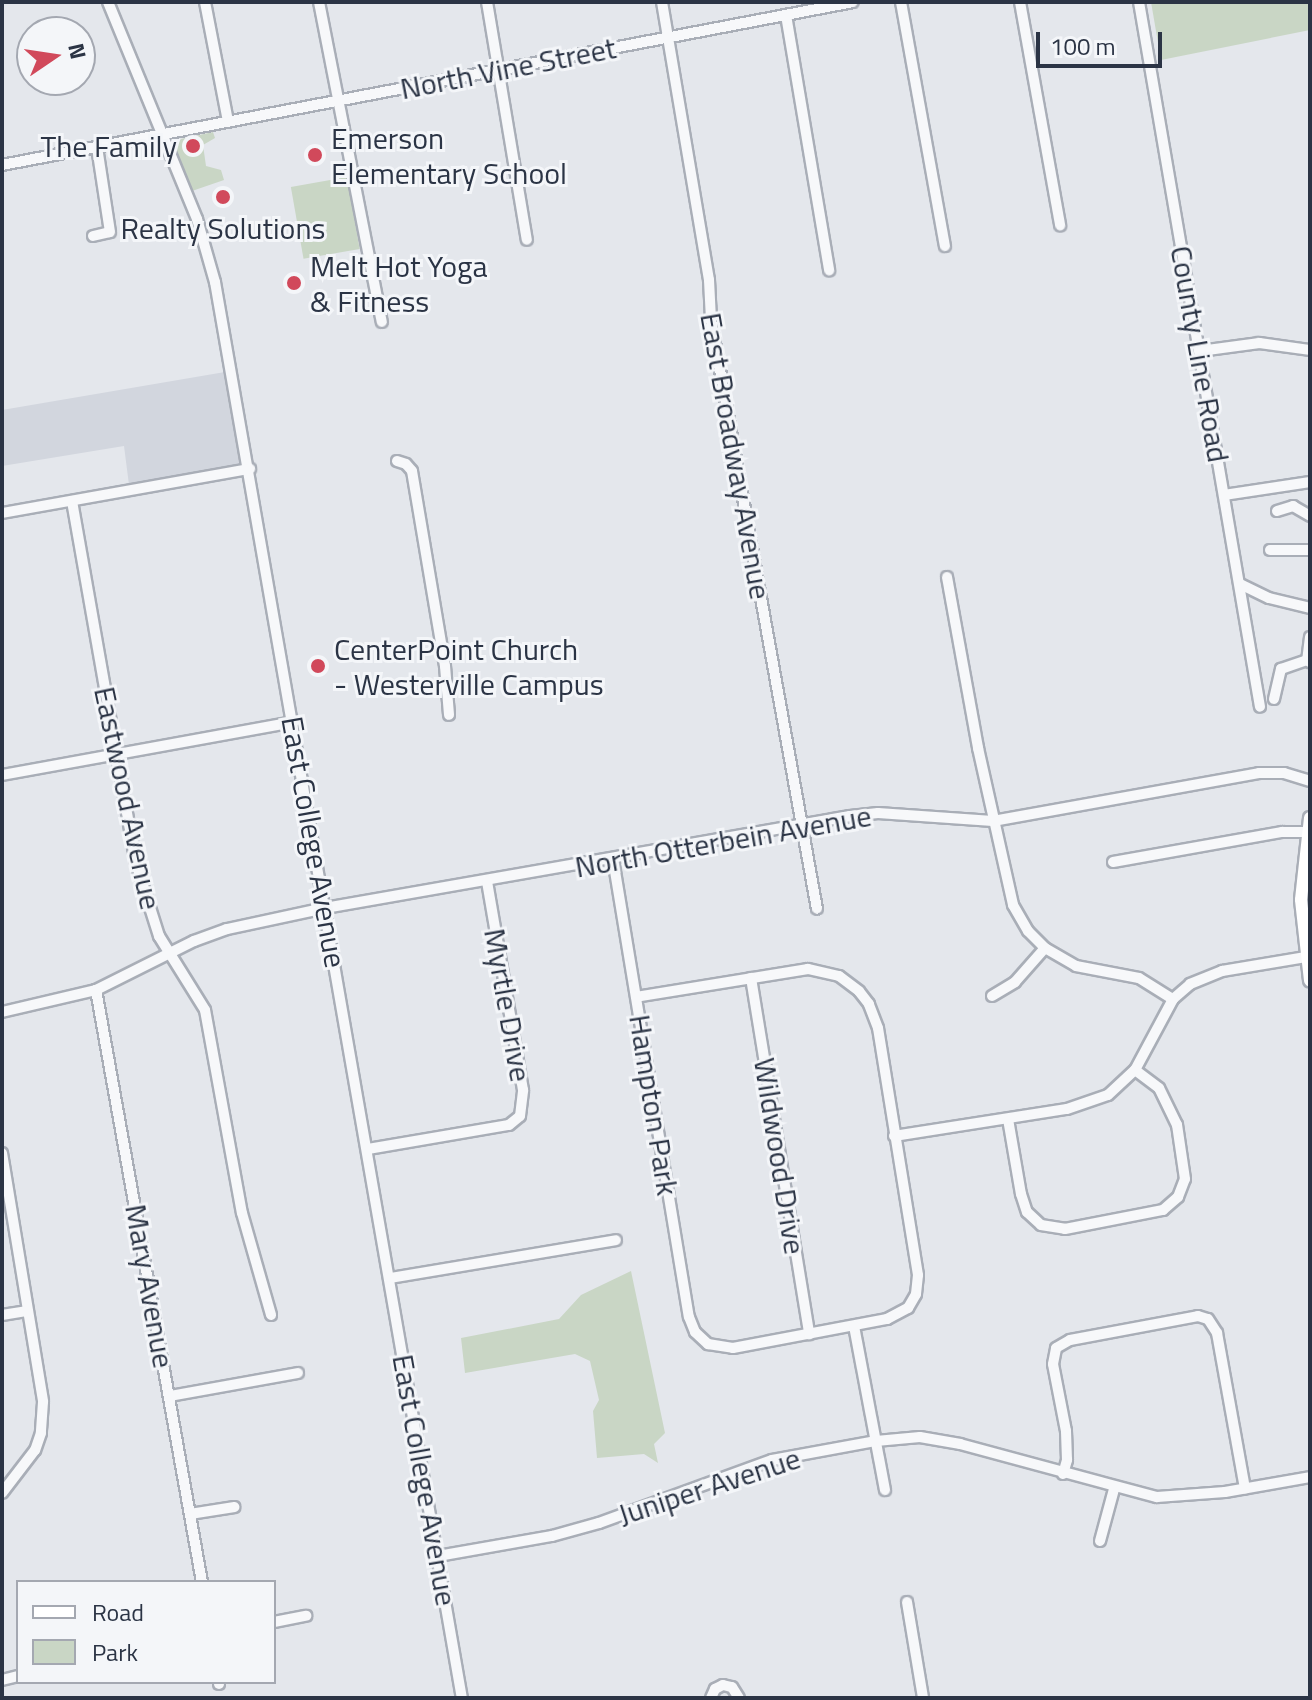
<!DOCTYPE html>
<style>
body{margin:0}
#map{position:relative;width:1312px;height:1700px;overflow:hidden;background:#e4e7ec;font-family:"Titillium Web",sans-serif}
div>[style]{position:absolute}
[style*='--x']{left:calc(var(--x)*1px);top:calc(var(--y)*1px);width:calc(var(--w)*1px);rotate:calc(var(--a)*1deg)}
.built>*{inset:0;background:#d2d6de}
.green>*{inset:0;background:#c9d6c5;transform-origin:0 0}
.roads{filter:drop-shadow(2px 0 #a9aeb7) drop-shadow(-2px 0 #a9aeb7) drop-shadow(0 2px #a9aeb7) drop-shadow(0 -2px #a9aeb7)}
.minor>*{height:10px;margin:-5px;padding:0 5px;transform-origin:5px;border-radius:5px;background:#f7f8fa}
.major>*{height:12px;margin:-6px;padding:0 6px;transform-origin:6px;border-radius:6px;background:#fff}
.dots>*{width:22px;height:22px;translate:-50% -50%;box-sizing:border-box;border:4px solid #f4f6f9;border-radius:50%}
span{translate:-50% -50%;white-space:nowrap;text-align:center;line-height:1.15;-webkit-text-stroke:6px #f4f6f9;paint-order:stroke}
.street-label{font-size:30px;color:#2b3445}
.poi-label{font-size:30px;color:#2b3445}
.left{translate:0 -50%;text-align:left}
.right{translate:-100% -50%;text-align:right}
.frame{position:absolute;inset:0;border:4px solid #2b3445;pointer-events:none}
.legend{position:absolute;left:16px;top:1580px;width:260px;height:104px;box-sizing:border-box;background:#f4f6f9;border:2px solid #a4a8b1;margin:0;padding:10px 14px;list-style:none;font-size:24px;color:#2b3445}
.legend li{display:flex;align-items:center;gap:16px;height:40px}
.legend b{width:40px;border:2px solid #a4a8b1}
.north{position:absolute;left:16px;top:16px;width:80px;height:80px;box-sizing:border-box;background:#f4f6f9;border:2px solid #a4a8b1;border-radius:50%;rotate:77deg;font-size:22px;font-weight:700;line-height:32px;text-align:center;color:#2b3445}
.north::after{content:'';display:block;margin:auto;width:28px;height:36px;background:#d1495b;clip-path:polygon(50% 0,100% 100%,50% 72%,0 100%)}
.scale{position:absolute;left:1036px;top:32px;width:126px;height:36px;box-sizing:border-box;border:4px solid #2b3445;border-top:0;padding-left:10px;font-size:24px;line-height:28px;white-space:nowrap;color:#2b3445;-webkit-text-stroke:6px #f4f6f9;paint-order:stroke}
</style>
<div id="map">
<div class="built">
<div style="clip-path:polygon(225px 372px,240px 464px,129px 485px,124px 446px,2px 466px,2px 410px)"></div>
</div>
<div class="green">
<div style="clip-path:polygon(1151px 2px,1310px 2px,1310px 30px,1161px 60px)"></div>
<div style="clip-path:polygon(213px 132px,215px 138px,203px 145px,206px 166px,221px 170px,224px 180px,192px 191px,174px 147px,181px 139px)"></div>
<div style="left:347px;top:177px;width:73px;height:57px;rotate:80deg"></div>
<div style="clip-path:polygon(631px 1271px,665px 1433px,654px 1444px,658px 1463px,644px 1454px,597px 1458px,593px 1411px,599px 1400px,590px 1361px,575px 1354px,465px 1373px,461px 1338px,559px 1319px,581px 1295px)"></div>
</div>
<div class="roads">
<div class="minor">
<div style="--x:108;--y:2;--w:235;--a:67.7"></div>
<div style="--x:197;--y:219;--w:66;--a:74.1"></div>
<div style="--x:215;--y:282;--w:1437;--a:80.11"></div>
<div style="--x:205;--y:2;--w:122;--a:79.1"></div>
<div style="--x:319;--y:2;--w:326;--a:78.9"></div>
<div style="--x:487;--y:2;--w:241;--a:80.5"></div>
<div style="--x:662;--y:2;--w:282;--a:80.4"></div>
<div style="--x:709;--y:280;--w:40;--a:87.1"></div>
<div style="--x:711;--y:320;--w:598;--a:79.8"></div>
<div style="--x:901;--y:2;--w:248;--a:79.8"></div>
<div style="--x:1020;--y:2;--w:227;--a:79.8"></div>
<div style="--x:1139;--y:2;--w:715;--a:80.26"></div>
<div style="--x:786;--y:15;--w:259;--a:80.4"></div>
<div style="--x:2;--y:165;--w:866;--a:-10.84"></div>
<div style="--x:93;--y:236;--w:17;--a:-13"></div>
<div style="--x:110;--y:232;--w:86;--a:-98.7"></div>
<div style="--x:1200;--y:351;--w:60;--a:-7.7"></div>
<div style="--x:1259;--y:343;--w:51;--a:7.8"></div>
<div style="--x:397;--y:461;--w:9;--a:18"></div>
<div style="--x:406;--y:464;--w:9;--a:49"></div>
<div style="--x:412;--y:471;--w:198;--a:80.4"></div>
<div style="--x:445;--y:666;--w:49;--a:85.3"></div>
<div style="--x:1224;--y:495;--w:87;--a:-8.6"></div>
<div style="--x:72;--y:501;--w:368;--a:80"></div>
<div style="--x:136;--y:863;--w:77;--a:72.5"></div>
<div style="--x:159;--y:936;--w:87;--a:58.1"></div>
<div style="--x:205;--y:1010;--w:206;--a:79.7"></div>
<div style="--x:242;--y:1213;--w:106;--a:74.1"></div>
<div style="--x:1277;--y:511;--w:17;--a:-17"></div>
<div style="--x:1293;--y:506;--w:20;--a:30"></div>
<div style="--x:2;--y:513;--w:252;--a:-10.1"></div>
<div style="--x:1270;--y:550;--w:40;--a:0"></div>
<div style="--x:947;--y:577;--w:174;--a:79.7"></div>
<div style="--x:978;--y:748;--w:161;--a:77.4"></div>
<div style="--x:1013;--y:905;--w:30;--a:60"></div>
<div style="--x:1028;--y:931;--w:24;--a:45"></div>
<div style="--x:1045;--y:948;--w:36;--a:30"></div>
<div style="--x:1076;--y:966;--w:64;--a:10.8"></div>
<div style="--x:1139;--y:978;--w:40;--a:32"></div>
<div style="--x:1240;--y:584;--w:32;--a:26"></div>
<div style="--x:1269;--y:598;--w:42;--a:13.7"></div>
<div style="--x:1310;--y:637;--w:23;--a:97"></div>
<div style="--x:1307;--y:660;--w:4;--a:34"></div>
<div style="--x:1274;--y:699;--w:31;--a:-77"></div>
<div style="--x:1281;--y:669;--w:28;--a:-19"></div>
<div style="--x:2;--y:775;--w:297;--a:-10.3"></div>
<div style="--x:613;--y:859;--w:464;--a:80.6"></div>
<div style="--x:689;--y:1317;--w:16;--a:68"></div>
<div style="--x:695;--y:1332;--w:18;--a:43"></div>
<div style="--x:708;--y:1344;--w:25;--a:9"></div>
<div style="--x:733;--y:1348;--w:157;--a:-10.7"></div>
<div style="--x:887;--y:1319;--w:24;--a:-28"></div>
<div style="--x:908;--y:1308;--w:16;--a:-60"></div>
<div style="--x:916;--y:1294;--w:19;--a:-84"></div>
<div style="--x:918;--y:1275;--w:250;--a:-99.2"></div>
<div style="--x:878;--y:1028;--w:26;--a:-111"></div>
<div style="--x:869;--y:1004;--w:16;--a:-128"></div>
<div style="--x:859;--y:991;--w:25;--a:-143"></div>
<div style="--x:839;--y:976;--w:32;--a:-167"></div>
<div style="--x:808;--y:969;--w:174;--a:170.8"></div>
<div style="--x:1113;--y:862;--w:172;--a:-10.1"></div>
<div style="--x:1282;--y:832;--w:25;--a:0"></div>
<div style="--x:751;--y:978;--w:361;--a:80.7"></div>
<div style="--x:96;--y:990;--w:601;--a:79.85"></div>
<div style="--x:992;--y:996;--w:27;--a:-31"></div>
<div style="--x:1015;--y:982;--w:45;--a:-48.6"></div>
<div style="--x:2;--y:1012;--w:97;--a:-13.2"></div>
<div style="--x:96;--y:990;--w:110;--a:-26.6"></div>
<div style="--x:194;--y:941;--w:35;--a:-20"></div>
<div style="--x:227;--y:929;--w:100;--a:-12.1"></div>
<div style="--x:325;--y:908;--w:533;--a:-9.94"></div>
<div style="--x:850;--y:816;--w:28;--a:-6"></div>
<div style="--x:878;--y:813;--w:115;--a:4"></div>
<div style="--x:993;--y:821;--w:270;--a:-10.2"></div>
<div style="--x:1259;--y:773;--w:25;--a:0"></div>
<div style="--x:1284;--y:773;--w:27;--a:17"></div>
<div style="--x:1008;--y:1119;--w:76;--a:80.2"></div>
<div style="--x:1021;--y:1194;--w:19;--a:72"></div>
<div style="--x:1027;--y:1212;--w:19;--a:43"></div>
<div style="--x:1041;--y:1225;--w:24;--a:9"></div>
<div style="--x:1065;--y:1229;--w:100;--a:-11"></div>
<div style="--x:1163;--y:1210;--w:20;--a:-41"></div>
<div style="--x:1178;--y:1197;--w:19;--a:-69"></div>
<div style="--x:1185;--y:1179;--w:55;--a:-98.4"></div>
<div style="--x:1177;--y:1125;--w:41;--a:-115.9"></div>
<div style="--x:1159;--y:1088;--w:30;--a:-143"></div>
<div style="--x:894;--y:1136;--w:175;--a:-8.9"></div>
<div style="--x:1067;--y:1109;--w:43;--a:-18.9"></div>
<div style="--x:1108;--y:1095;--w:37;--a:-43"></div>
<div style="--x:1135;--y:1070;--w:81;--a:-61.8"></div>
<div style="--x:1173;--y:999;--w:23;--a:-41"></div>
<div style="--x:1190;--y:984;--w:35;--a:-22"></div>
<div style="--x:1222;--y:971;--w:85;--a:-9.5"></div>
<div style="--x:368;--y:1149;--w:143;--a:-9.7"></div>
<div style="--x:509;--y:1125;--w:14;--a:-39"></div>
<div style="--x:520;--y:1116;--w:26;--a:-83"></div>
<div style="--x:523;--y:1090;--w:212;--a:-99.8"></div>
<div style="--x:2;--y:1153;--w:252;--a:80.6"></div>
<div style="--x:43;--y:1402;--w:31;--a:94"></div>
<div style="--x:41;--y:1433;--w:18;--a:109"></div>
<div style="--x:35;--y:1450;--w:54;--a:127.5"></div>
<div style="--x:390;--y:1278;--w:229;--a:-9.5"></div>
<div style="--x:2;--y:1315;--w:26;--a:-9"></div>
<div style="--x:854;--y:1326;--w:167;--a:79.3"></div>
<div style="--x:170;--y:1396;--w:130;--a:-10.2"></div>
<div style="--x:1063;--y:1474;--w:15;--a:-74"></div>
<div style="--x:1067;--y:1460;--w:29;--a:-92"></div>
<div style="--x:1066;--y:1431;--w:68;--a:-101"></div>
<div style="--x:1053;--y:1364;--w:16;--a:-79"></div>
<div style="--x:1056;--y:1348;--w:16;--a:-30"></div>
<div style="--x:1070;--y:1340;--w:130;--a:-10.6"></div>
<div style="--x:1198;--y:1316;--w:10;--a:17"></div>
<div style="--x:1208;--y:1319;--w:17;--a:57"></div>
<div style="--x:1217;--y:1333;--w:158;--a:79.8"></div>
<div style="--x:190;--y:1514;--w:45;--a:-9"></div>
<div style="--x:1100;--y:1541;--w:54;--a:-74.9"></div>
<div style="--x:438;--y:1556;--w:116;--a:-10"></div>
<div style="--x:552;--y:1536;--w:49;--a:-15.5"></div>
<div style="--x:599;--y:1523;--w:184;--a:-20"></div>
<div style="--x:772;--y:1460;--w:106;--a:-10.4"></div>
<div style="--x:876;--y:1441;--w:44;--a:-5.2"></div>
<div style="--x:920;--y:1437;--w:41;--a:9.9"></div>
<div style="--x:960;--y:1444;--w:204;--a:15.1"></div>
<div style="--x:1157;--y:1497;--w:68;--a:-4.2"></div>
<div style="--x:1225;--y:1492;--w:86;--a:-10"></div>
<div style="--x:907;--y:1602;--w:97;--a:80.5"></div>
<div style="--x:274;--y:1622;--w:33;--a:-11"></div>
<div style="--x:2;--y:1680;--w:16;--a:-14"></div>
<div style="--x:219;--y:1682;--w:2;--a:90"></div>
<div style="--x:711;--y:1698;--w:10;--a:-66"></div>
<div style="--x:715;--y:1689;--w:9;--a:-27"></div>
<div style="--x:723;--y:1685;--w:9;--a:13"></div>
<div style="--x:732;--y:1687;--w:13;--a:58"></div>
</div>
<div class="major">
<div style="--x:1310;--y:818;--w:82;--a:96.3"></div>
<div style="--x:1301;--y:900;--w:81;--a:83.6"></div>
</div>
</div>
<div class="dots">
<div style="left:193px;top:146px;background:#d1495b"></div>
<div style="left:315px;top:155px;background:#d1495b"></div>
<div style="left:223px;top:197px;background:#d1495b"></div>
<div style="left:294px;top:283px;background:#d1495b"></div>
<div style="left:318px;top:666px;background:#d1495b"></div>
</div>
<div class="street-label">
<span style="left:508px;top:68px;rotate:-11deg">North Vine Street</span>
<span style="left:1200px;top:354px;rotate:80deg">County Line Road</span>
<span style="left:736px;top:456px;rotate:80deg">East Broadway Avenue</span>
<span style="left:128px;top:798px;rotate:78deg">Eastwood Avenue</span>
<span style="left:723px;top:841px;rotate:-10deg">North Otterbein Avenue</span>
<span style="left:314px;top:842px;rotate:80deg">East College Avenue</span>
<span style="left:508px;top:1005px;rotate:80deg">Myrtle Drive</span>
<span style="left:654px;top:1105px;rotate:81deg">Hampton Park</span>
<span style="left:780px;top:1156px;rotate:81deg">Wildwood Drive</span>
<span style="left:150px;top:1286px;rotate:80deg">Mary Avenue</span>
<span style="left:425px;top:1480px;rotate:80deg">East College Avenue</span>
<span style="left:709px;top:1486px;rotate:-18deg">Juniper Avenue</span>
</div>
<div class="poi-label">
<span class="left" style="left:331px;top:155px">Emerson<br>Elementary School</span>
<span class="right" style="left:177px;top:146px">The Family</span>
<span style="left:223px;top:228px">Realty Solutions</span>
<span class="left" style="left:310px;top:283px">Melt Hot Yoga<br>&amp; Fitness</span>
<span class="left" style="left:334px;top:666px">CenterPoint Church<br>- Westerville Campus</span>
</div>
<div class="frame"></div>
<ul class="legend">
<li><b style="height:10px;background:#fff"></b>Road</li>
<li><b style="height:22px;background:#c9d6c5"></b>Park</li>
</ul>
<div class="north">N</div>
<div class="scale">100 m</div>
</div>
